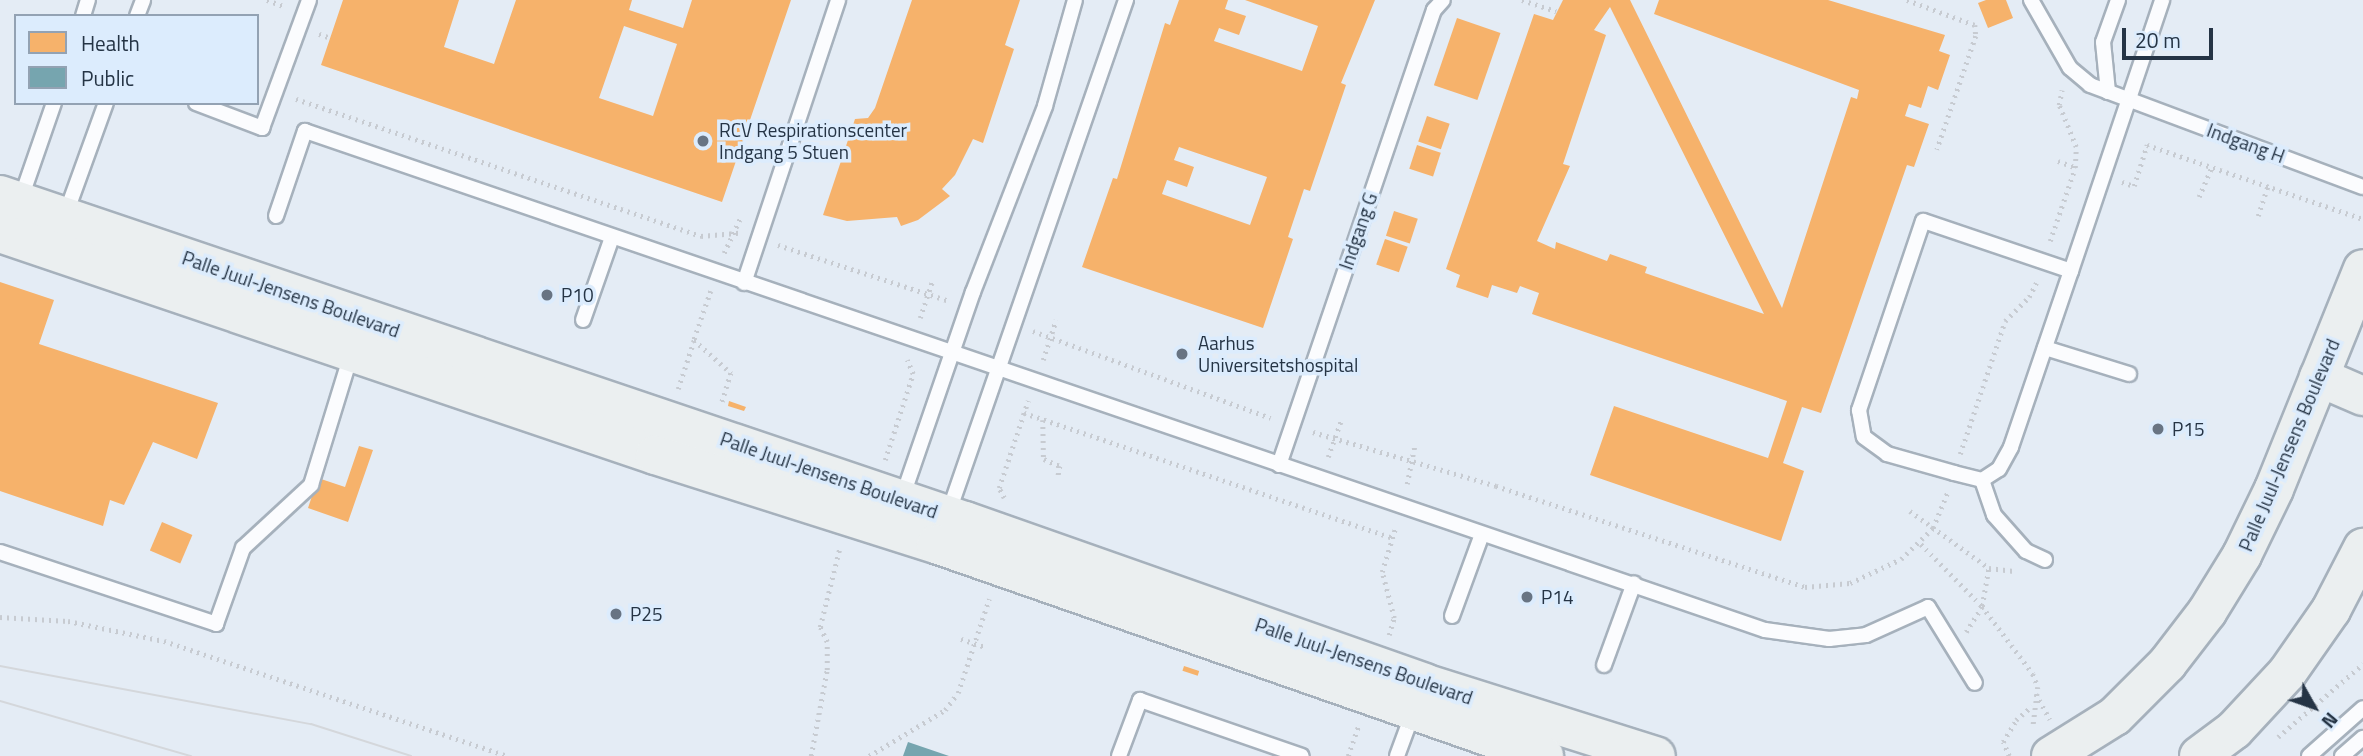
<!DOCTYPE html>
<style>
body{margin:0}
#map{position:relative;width:2363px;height:756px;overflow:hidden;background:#e4ecf5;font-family:"Titillium Web",sans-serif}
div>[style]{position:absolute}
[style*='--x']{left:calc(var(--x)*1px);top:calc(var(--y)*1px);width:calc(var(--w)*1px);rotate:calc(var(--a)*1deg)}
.health>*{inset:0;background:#f6b26b;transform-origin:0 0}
.public>*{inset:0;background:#76a5af}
.path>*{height:4.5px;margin-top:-2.25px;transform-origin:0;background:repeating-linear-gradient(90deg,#c7cbd1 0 2px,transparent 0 7px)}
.roads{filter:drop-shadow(2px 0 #a6b1bc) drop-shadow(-2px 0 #a6b1bc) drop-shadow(0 2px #a6b1bc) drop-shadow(0 -2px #a6b1bc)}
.lane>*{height:14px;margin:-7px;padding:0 7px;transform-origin:7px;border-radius:7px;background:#fbfcfe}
.secondary>*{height:38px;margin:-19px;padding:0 19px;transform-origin:19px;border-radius:19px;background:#ebeff0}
.tram>*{height:2px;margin:-1px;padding:0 1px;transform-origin:1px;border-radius:1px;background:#d4d7db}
.dots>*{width:19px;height:19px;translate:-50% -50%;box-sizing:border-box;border:4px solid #dcecfd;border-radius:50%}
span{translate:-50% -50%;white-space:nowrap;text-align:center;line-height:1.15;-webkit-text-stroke:7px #dcecfd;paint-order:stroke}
.poi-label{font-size:19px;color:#253445}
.left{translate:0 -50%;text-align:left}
.street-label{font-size:19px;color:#253445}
.legend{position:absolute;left:14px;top:14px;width:245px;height:91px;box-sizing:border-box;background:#dcecfd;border:2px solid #93a2b3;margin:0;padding:9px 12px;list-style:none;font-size:21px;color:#253445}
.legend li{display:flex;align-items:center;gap:14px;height:35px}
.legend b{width:35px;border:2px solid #93a2b3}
.north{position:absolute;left:2279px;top:672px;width:70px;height:70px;-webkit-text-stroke:5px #dcecfd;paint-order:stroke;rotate:130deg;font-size:19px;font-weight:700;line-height:28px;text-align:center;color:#253445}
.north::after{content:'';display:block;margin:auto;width:24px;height:32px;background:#253445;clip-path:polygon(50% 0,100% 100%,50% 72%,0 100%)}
.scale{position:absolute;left:2122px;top:28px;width:91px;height:32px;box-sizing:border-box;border:4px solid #253445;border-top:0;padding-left:9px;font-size:21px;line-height:24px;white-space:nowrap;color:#253445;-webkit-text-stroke:5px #dcecfd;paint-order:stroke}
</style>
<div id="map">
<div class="health">
<div style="clip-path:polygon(evenodd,343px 0,459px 0,444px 47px,494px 64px,516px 0,632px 0,629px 10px,683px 28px,692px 0,791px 0,722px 202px,321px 65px,343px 0,624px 26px,677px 44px,653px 116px,599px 98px,624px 26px)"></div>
<div style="clip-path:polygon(912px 0,1020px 0,1005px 45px,1014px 49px,983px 143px,973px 139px,955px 175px,942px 189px,950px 196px,918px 220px,901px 226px,897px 217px,847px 221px,823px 215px,855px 119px,868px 118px,875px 108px)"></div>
<div style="clip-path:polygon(evenodd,1179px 0,1228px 0,1225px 9px,1246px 16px,1239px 35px,1219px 28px,1214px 41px,1302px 71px,1318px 26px,1245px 0,1375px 0,1341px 83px,1346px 85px,1310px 191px,1304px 189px,1288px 237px,1293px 239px,1263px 328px,1082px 267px,1113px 178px,1117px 179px,1165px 23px,1170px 25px,1179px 0,1179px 147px,1267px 177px,1250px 225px,1162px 194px,1167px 180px,1187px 187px,1194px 167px,1174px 160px,1179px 147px)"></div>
<div style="clip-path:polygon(evenodd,1563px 0,1630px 0,1782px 308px,1851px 97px,1857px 99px,1859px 90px,1654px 14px,1659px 0,1828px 0,1945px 35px,1939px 51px,1950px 55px,1938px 90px,1928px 86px,1921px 108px,1909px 104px,1905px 116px,1929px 124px,1914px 167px,1907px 165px,1821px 413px,1802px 407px,1783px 463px,1804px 471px,1781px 541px,1590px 475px,1614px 406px,1768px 458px,1787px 401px,1532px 314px,1539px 293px,1520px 286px,1517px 293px,1492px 285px,1488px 298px,1456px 287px,1460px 275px,1446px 269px,1534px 14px,1553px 20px,1563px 0,1610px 7px,1764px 314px,1645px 273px,1647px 267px,1610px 254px,1607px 261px,1556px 242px,1555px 249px,1537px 241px,1570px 166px,1563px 164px,1606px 35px,1594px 30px,1610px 7px)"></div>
<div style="clip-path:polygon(1986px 0,2006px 0,2013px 18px,1988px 28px,1978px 3px)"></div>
<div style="left:1457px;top:18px;width:46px;height:71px;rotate:19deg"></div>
<div style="left:1427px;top:116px;width:24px;height:27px;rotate:19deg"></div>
<div style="left:1417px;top:145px;width:25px;height:25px;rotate:18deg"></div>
<div style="left:1394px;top:211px;width:25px;height:26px;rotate:18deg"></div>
<div style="left:1385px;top:239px;width:24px;height:27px;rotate:19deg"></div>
<div style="clip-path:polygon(0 282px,54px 300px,39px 344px,218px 403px,197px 459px,153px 442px,124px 505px,110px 500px,103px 526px,0 491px)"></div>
<div style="clip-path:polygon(729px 401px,746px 407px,744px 411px,728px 406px)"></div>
<div style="clip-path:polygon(359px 446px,373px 450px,348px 522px,308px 508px,318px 478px,345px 487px)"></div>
<div style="left:162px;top:522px;width:33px;height:31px;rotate:23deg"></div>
<div style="left:1184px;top:666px;width:16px;height:5px;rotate:18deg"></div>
</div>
<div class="public">
<div style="clip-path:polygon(908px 742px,949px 756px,903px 756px)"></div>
</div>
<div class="path">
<div style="--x:267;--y:0;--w:20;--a:20"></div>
<div style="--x:1522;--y:0;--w:36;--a:18"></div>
<div style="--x:1907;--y:0;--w:72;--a:20.2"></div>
<div style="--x:1975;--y:25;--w:11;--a:85"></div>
<div style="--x:1976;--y:36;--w:120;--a:108.9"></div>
<div style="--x:319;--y:34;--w:13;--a:18"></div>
<div style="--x:296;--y:99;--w:428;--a:18.7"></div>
<div style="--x:701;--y:236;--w:38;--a:-5"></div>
<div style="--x:2058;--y:161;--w:20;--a:20"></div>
<div style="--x:2122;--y:182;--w:13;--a:18"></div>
<div style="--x:2134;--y:186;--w:43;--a:-72.4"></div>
<div style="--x:2147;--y:145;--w:228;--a:18.9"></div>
<div style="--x:2199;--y:197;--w:34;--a:-67"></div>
<div style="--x:2258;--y:216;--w:33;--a:-72"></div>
<div style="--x:2050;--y:241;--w:77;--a:-71.1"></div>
<div style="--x:2075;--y:168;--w:21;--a:-87"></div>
<div style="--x:2076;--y:147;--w:45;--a:-112"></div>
<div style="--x:2059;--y:105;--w:15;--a:-79"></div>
<div style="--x:778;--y:245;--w:180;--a:18.1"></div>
<div style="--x:724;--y:253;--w:40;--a:-65"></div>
<div style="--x:711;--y:291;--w:52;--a:109.1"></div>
<div style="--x:694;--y:340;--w:50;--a:41.7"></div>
<div style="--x:731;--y:373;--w:34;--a:107"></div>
<div style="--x:920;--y:318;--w:41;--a:-71.6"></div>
<div style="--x:1033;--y:331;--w:253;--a:20.1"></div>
<div style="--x:1043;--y:360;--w:42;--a:-72"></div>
<div style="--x:678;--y:389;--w:52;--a:-71.9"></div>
<div style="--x:1024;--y:413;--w:390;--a:18.7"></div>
<div style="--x:1043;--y:420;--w:39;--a:89"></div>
<div style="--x:1044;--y:459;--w:17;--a:24"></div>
<div style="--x:1060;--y:466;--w:11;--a:100"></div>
<div style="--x:1313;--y:432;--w:191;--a:16.4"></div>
<div style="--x:1496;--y:486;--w:325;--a:18.1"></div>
<div style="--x:1805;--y:587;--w:45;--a:-5.1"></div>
<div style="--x:1850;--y:583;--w:56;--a:-25.2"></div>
<div style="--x:1901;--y:559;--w:45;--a:-44.1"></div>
<div style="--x:1933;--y:528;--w:38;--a:-68"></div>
<div style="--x:1960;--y:454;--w:140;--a:-71.3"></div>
<div style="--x:2005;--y:321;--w:34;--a:-45"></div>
<div style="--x:2029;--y:297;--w:16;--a:-63"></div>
<div style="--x:1328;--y:457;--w:41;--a:-70.3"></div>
<div style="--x:885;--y:460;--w:90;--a:-72"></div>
<div style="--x:913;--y:374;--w:15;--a:-113"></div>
<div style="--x:1407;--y:484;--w:41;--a:-78.7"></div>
<div style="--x:1004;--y:498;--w:11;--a:-117"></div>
<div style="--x:999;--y:488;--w:92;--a:-71.6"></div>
<div style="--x:1910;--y:511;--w:97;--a:35.8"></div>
<div style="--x:1989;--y:568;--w:25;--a:7"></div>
<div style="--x:1921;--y:544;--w:87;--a:45.5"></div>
<div style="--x:1982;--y:606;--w:85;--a:53.1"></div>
<div style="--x:2033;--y:674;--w:14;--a:69"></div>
<div style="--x:2038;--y:687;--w:41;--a:97"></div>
<div style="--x:0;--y:617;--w:68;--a:3.4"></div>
<div style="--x:68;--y:621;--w:98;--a:11.8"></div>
<div style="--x:164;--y:641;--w:362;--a:18.5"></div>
<div style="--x:1966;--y:632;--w:31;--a:-58"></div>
<div style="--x:1982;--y:606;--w:39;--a:-80"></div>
<div style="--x:1389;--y:635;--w:18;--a:-74"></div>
<div style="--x:1394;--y:618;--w:48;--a:-104.6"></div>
<div style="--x:1382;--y:572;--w:48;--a:-73.1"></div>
<div style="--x:961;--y:639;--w:26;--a:18"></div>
<div style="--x:2036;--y:694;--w:29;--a:61"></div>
<div style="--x:2278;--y:737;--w:112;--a:-40.7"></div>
<div style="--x:811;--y:756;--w:87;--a:-79.5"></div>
<div style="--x:827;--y:670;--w:28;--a:-90"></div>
<div style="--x:827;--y:642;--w:17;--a:-115"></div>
<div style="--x:820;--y:627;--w:82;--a:-76"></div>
<div style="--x:869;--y:756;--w:89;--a:-31.2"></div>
<div style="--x:945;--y:710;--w:21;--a:-53"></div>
<div style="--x:958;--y:693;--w:99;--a:-71.7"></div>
<div style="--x:1348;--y:756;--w:31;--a:-71"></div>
<div style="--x:2009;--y:756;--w:15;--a:-113"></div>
<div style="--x:2003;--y:742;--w:26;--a:-59"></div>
<div style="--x:2016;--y:720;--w:21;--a:-41"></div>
</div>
<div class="roads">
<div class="lane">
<div style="--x:2031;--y:0;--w:78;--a:60.2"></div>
<div style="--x:2070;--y:68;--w:26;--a:40"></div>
<div style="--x:2090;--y:85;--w:291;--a:20.5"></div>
<div style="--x:83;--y:16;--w:17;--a:-73"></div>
<div style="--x:137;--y:16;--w:17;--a:-69"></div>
<div style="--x:2108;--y:92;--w:50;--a:-95.7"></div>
<div style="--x:2103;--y:42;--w:45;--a:-70.3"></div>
<div style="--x:196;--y:103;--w:71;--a:20.7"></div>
<div style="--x:262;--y:128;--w:136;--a:-69.8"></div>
<div style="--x:20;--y:201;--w:104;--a:-70.9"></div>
<div style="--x:65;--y:216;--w:120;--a:-70.1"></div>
<div style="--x:276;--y:216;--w:90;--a:-71.2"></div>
<div style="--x:305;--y:131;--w:1543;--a:18.87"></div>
<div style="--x:1765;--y:630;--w:65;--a:8"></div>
<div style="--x:1829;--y:639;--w:37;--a:-6"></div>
<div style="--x:1866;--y:635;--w:68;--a:-24.3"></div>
<div style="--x:1928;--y:607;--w:89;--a:58.3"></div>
<div style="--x:2071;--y:271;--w:156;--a:-161.3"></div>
<div style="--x:1923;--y:221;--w:200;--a:108.7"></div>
<div style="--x:1859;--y:410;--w:27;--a:80"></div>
<div style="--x:1864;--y:437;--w:29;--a:36"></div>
<div style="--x:1887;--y:454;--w:70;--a:15.8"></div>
<div style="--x:1954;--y:473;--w:29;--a:14"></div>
<div style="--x:1982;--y:480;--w:20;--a:-33"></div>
<div style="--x:1999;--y:469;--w:25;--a:-61"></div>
<div style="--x:2011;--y:447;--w:186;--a:-71.2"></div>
<div style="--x:2071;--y:271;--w:286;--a:-71.4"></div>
<div style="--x:744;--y:283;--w:298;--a:-71.6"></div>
<div style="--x:583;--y:320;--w:88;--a:-70.7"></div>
<div style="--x:2045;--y:348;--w:88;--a:17.2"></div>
<div style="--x:1279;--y:465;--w:481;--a:-71.2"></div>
<div style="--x:1434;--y:10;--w:13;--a:-48"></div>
<div style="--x:1982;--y:480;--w:37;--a:71"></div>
<div style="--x:1994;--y:515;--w:48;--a:48.4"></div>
<div style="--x:2026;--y:551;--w:21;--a:25"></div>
<div style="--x:902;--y:498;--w:218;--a:-71"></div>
<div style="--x:973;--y:292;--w:199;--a:-68.8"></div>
<div style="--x:1045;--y:106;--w:110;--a:-74.2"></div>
<div style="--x:948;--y:514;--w:544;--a:-70.9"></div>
<div style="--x:0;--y:552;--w:228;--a:18.4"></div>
<div style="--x:216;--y:624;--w:81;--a:-70.4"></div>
<div style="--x:243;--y:548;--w:93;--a:-42.8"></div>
<div style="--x:311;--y:485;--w:139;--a:-72.9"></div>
<div style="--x:1452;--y:616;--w:87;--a:-69.9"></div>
<div style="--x:1604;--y:665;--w:87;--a:-69.9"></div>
<div style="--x:1119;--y:756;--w:60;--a:-69.4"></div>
<div style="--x:1140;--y:700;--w:171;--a:19.1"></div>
<div style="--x:1397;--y:756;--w:49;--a:-69.7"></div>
<div style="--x:2309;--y:756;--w:72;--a:-41.6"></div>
<div style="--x:2342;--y:756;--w:28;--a:-41"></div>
</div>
<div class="secondary">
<div style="--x:0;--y:195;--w:1019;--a:18.67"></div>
<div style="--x:965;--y:521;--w:487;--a:19.4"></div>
<div style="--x:1424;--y:683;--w:243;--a:17.5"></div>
<div style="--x:0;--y:233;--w:692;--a:18.72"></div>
<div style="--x:655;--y:455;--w:295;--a:17.6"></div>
<div style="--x:936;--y:544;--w:644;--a:19.22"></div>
<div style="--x:2319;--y:377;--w:48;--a:23.4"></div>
<div style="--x:2051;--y:756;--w:75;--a:-32"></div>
<div style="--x:2115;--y:716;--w:74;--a:-45"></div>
<div style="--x:2167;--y:664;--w:66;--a:-52.4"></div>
<div style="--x:2207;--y:612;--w:67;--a:-58.4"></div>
<div style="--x:2242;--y:555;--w:73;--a:-64.1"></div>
<div style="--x:2274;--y:489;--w:237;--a:-68"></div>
<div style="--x:2199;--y:756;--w:44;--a:-36.6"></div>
<div style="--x:2234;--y:730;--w:78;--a:-47.1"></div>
<div style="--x:2287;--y:673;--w:77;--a:-55.1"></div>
<div style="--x:2331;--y:610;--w:70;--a:-62.7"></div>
</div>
</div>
<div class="tram">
<div style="--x:0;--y:666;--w:316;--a:10.6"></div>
<div style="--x:311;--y:724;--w:105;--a:17.7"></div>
<div style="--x:0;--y:701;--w:199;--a:16.1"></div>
</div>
<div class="dots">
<div style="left:703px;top:141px;background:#687483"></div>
<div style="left:547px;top:295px;background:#687483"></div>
<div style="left:1182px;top:354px;background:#687483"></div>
<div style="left:2158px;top:429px;background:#687483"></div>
<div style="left:1527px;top:597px;background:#687483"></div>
<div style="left:616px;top:614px;background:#687483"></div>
</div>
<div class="poi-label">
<span class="left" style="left:719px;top:141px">RCV Respirationscenter<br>Indgang 5 Stuen</span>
<span class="left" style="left:561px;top:295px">P10</span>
<span class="left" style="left:1198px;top:354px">Aarhus<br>Universitetshospital</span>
<span class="left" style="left:2172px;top:429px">P15</span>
<span class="left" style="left:1541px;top:597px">P14</span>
<span class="left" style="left:630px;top:614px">P25</span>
</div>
<div class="street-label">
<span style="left:2246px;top:143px;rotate:20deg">Indgang H</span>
<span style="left:1358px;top:231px;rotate:-71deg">Indgang G</span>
<span style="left:291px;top:294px;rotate:19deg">Palle Juul-Jensens Boulevard</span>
<span style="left:2289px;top:445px;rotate:-67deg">Palle Juul-Jensens Boulevard</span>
<span style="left:829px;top:475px;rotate:19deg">Palle Juul-Jensens Boulevard</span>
<span style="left:1364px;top:661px;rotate:19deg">Palle Juul-Jensens Boulevard</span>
</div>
<ul class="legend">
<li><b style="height:19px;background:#f6b26b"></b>Health</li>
<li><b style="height:19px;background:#76a5af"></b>Public</li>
</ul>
<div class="north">N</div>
<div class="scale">20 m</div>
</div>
